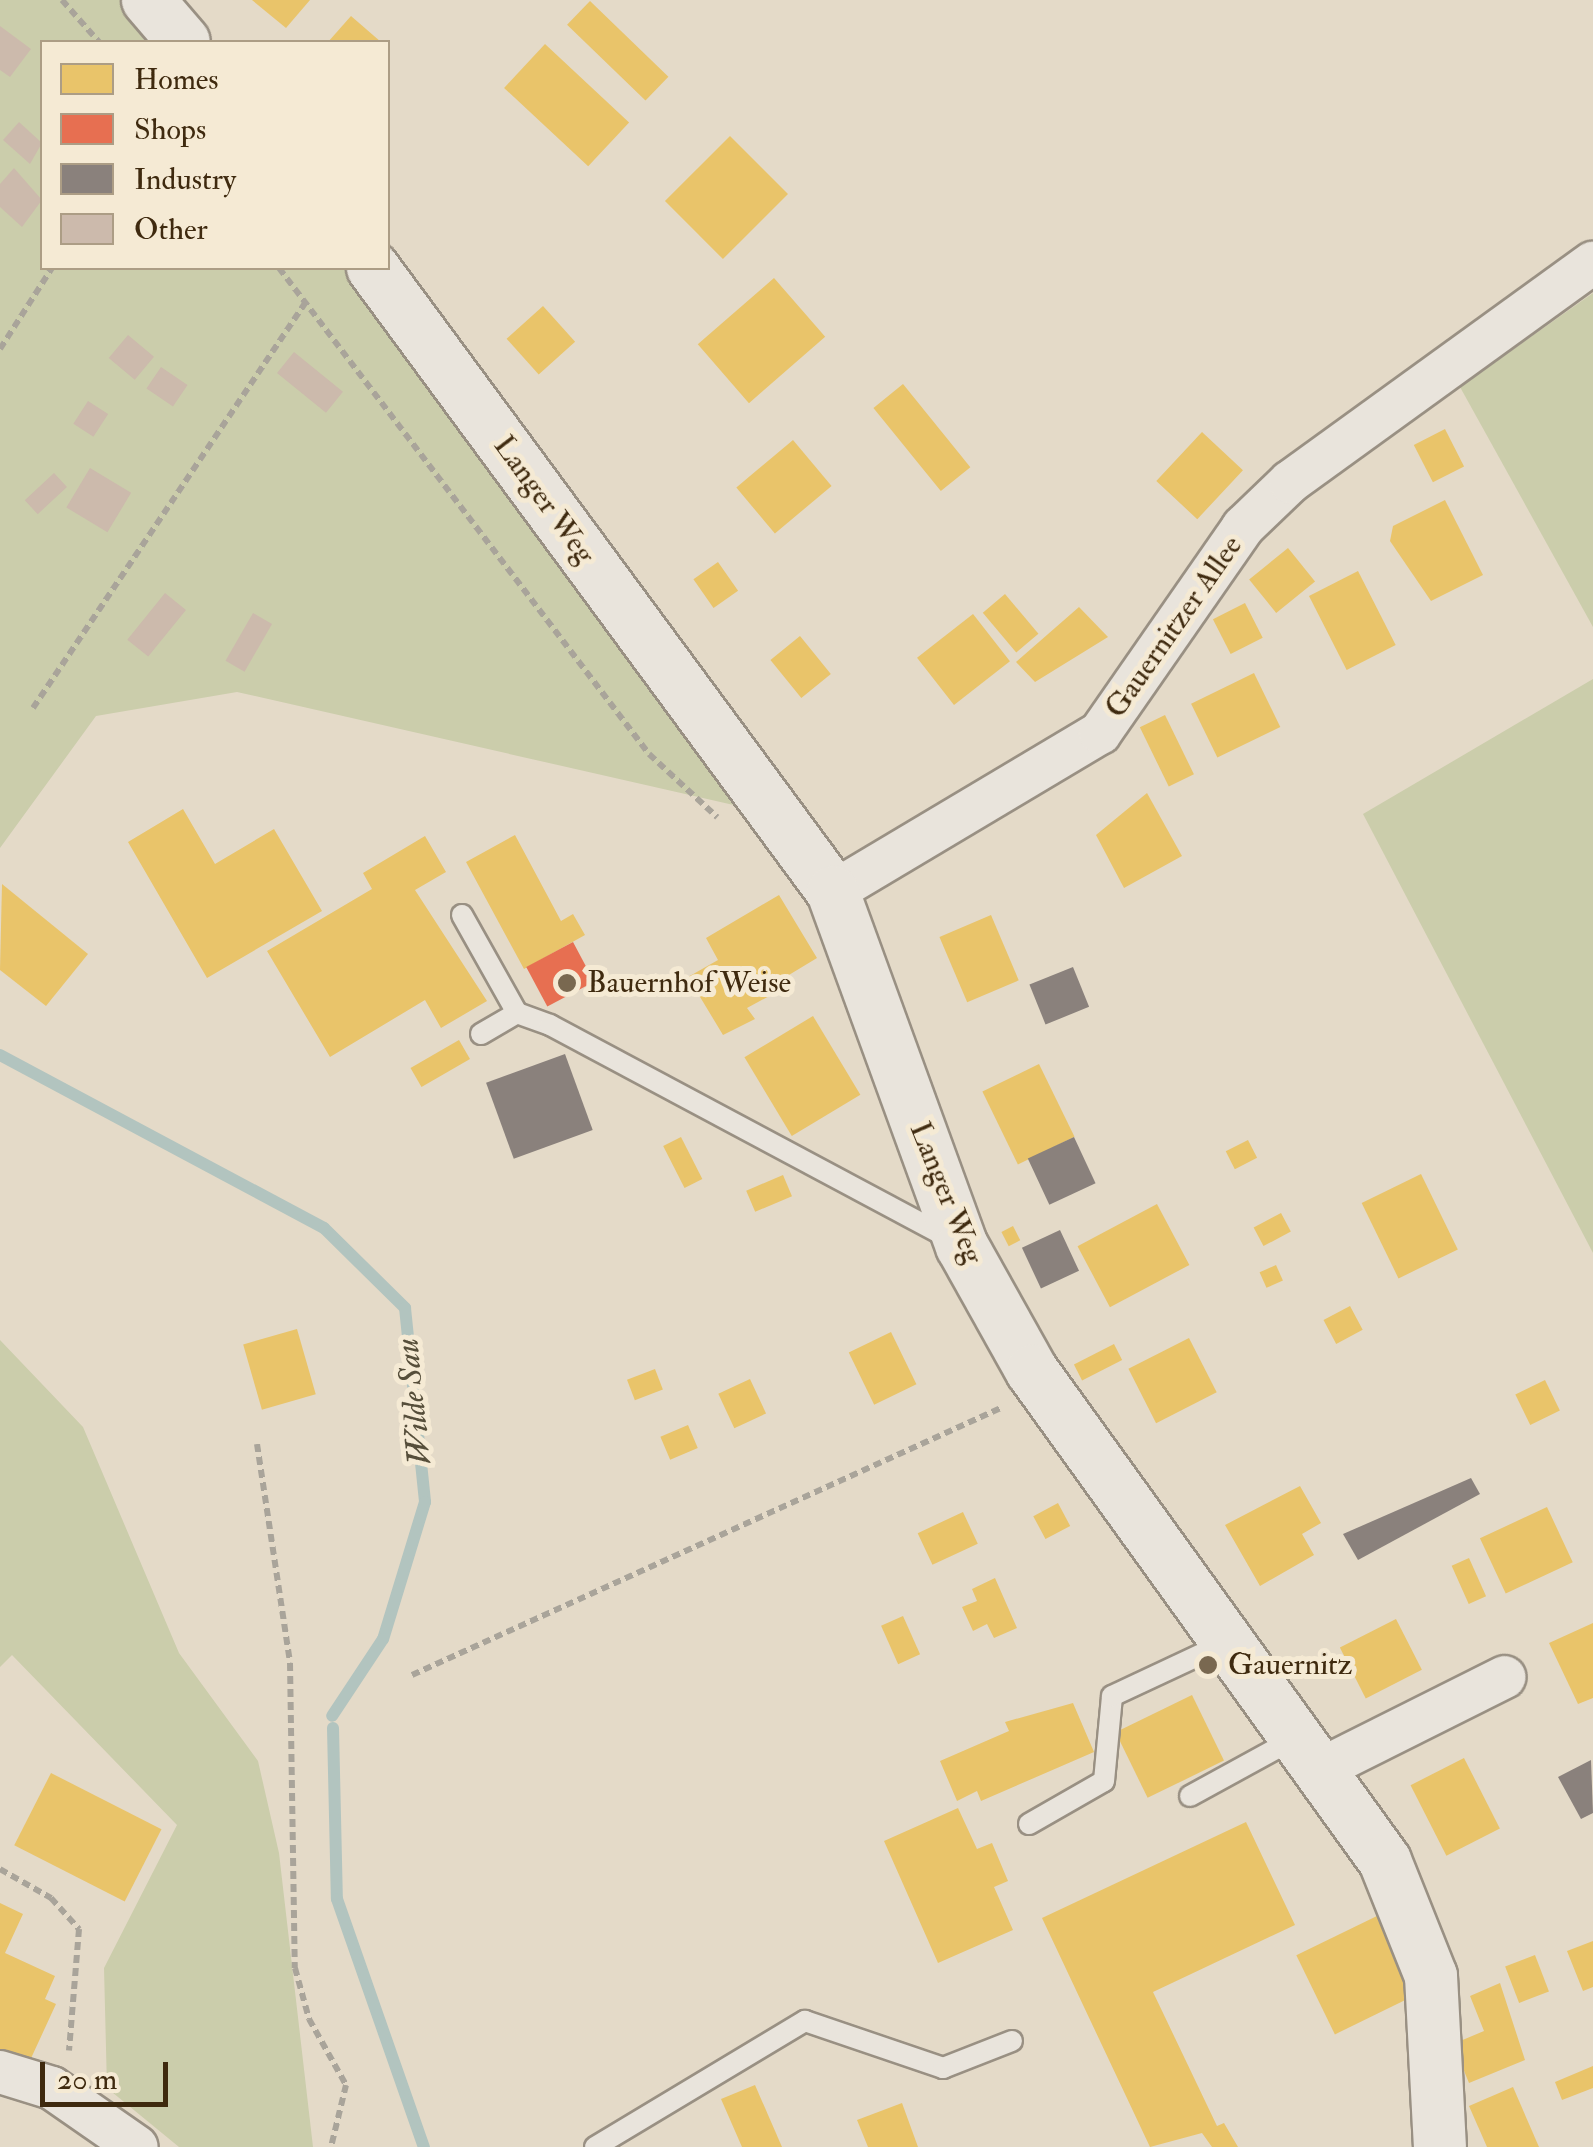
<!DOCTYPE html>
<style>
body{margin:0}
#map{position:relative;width:1593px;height:2147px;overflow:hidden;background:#e4dac8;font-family:"IM FELL Double Pica",serif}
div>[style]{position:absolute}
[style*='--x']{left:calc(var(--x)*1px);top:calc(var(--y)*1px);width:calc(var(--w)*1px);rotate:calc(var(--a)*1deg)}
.green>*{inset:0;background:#cbcdab}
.homes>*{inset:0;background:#e9c46a;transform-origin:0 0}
.shops>*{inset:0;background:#e76f51;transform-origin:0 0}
.industry>*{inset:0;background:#8a817c;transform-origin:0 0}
.stream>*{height:12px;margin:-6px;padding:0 6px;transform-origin:6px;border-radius:6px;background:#b2c4bf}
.building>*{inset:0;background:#ccbaac;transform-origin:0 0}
.path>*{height:6px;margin-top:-3px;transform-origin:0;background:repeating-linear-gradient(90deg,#a9a49a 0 8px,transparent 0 13px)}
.roads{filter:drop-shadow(2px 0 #999083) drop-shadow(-2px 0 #999083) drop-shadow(0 2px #999083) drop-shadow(0 -2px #999083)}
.service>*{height:20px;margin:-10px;padding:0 10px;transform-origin:10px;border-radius:10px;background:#e9e4dc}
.minor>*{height:42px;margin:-21px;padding:0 21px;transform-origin:21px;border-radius:21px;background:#e9e4dc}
.tertiary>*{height:52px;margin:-26px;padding:0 26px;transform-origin:26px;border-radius:26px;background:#e9e4dc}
.dots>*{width:28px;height:28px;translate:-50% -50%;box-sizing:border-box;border:5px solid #f5ead4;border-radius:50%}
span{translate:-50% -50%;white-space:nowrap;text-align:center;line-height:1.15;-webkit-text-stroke:10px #f5ead4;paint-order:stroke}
.street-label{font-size:30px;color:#3f2a0f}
.poi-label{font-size:30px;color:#3f2a0f}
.left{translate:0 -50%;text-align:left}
.water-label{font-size:32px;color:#564e3a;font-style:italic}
.legend{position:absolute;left:40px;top:40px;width:350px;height:230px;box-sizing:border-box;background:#f5ead4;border:2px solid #ac9d85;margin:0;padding:12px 18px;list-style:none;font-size:30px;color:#3f2a0f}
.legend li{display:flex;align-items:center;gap:20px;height:50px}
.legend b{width:50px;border:2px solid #ac9d85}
.scale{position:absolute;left:40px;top:2062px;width:128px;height:45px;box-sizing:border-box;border:5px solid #3f2a0f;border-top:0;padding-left:12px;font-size:30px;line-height:35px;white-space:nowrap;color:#3f2a0f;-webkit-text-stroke:8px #f5ead4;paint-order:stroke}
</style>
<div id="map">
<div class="green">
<div style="clip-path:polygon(0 0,123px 0,158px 42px,42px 42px,42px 268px,347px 268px,441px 380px,738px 806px,237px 692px,96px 716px,0 848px)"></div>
<div style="clip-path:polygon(1593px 293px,1593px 627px,1460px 387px)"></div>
<div style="clip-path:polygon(1593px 679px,1593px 1253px,1363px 814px)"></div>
<div style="clip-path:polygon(0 1340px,83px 1427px,179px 1653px,258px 1761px,279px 1853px,313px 2147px,179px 2147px,107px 2088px,104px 1968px,177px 1825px,12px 1655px,0 1667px)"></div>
</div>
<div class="homes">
<div style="clip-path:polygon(252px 0,310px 0,286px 28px)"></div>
<div style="left:590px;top:1px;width:109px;height:33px;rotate:44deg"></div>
<div style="clip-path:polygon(351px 16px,381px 42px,328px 42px)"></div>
<div style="left:545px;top:44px;width:115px;height:60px;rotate:43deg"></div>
<div style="left:730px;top:136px;width:82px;height:92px;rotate:45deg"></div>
<div style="left:774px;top:278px;width:78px;height:101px;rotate:49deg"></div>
<div style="left:543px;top:306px;width:48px;height:49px;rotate:48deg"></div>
<div style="left:903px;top:384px;width:107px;height:38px;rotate:51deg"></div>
<div style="left:1445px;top:429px;width:42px;height:35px;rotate:63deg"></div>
<div style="left:1202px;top:432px;width:56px;height:67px;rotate:43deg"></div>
<div style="left:793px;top:440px;width:60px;height:74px;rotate:50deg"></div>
<div style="clip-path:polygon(1445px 500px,1483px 575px,1431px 601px,1390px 541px,1393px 526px)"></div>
<div style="left:1288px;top:548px;width:43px;height:50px;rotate:51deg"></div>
<div style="left:718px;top:562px;width:35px;height:30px;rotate:55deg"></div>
<div style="left:1358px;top:571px;width:83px;height:55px;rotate:63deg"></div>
<div style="left:1005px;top:594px;width:52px;height:29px;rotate:50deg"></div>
<div style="left:1245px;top:603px;width:39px;height:36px;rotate:63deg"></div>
<div style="clip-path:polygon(1079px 607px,1108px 637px,1035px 682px,1016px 662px)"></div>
<div style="left:973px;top:614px;width:60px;height:71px;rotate:52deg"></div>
<div style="left:800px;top:636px;width:49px;height:38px;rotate:51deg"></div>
<div style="left:1254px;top:673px;width:60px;height:70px;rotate:64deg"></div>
<div style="left:1165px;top:715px;width:66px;height:28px;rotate:64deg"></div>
<div style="clip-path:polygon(1147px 793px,1182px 856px,1124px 888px,1096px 835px)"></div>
<div style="clip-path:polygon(183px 809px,215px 864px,274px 829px,322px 911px,207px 978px,128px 842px)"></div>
<div style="clip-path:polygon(515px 835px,561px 921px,573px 914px,585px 935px,524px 969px,466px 862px)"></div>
<div style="clip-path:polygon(425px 836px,446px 872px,415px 890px,487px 1001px,441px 1028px,425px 1000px,330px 1057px,267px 951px,372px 889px,363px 873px)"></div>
<div style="clip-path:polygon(2px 884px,88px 954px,46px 1006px,0 970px)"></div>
<div style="clip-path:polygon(779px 895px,817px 958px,769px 987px,773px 994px,747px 1008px,755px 1019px,723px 1035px,688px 977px,718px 960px,706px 938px)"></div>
<div style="left:991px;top:915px;width:71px;height:56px;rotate:67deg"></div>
<div style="left:813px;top:1016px;width:92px;height:80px;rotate:59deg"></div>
<div style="left:459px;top:1040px;width:22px;height:56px;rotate:60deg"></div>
<div style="left:1039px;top:1064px;width:81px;height:63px;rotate:64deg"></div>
<div style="left:681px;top:1137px;width:47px;height:20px;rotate:63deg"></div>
<div style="left:1248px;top:1140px;width:20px;height:25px;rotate:63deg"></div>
<div style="left:1421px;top:1174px;width:84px;height:66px;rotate:64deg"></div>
<div style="left:783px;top:1175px;width:23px;height:40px;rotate:67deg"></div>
<div style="left:1157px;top:1204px;width:69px;height:90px;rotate:62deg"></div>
<div style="left:1281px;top:1213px;width:21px;height:31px;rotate:62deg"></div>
<div style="left:1013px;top:1226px;width:16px;height:13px;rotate:63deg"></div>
<div style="left:1276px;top:1265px;width:17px;height:18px;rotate:66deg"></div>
<div style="left:1350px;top:1306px;width:27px;height:30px;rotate:62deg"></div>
<div style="left:297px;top:1329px;width:68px;height:56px;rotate:74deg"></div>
<div style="left:891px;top:1332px;width:58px;height:47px;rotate:64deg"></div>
<div style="left:1189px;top:1338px;width:61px;height:68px;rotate:63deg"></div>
<div style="left:1114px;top:1344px;width:18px;height:45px;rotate:63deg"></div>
<div style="left:655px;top:1369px;width:22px;height:30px;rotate:69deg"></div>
<div style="left:750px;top:1379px;width:38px;height:35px;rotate:65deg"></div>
<div style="left:1545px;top:1380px;width:34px;height:33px;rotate:64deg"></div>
<div style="left:688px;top:1425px;width:25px;height:30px;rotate:67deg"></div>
<div style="clip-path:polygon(1300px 1486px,1321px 1523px,1302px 1534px,1314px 1555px,1260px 1586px,1225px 1525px)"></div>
<div style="left:1058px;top:1503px;width:26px;height:28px;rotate:62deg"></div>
<div style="left:1547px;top:1507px;width:61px;height:74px;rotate:65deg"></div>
<div style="left:963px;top:1512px;width:35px;height:50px;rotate:65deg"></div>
<div style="left:1469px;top:1558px;width:42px;height:19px;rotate:66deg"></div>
<div style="clip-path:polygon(995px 1578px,1017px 1628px,994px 1638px,987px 1624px,973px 1631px,962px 1607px,977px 1601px,972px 1589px)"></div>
<div style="left:903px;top:1616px;width:42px;height:24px;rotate:66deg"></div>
<div style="left:1396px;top:1619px;width:57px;height:63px;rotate:63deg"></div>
<div style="clip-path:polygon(1593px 1623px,1593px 1698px,1578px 1704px,1549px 1643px)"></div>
<div style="left:1192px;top:1695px;width:73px;height:85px;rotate:64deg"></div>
<div style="clip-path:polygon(1073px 1703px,1094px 1752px,981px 1801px,977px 1791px,957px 1801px,940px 1761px,1009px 1731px,1005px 1722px)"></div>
<div style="left:1464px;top:1758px;width:79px;height:60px;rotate:63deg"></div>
<div style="left:51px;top:1773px;width:124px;height:81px;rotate:27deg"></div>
<div style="clip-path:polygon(958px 1808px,977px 1849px,992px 1843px,1008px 1881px,994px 1887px,1013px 1930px,938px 1963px,884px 1841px)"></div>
<div style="clip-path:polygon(1246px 1822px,1295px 1925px,1153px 1992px,1217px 2126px,1224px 2123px,1238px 2147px,1212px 2147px,1202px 2133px,1150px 2147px,1042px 1918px)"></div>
<div style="clip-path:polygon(0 1903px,23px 1914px,5px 1953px,55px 1976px,45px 1999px,56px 2004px,27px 2067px,0 2054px)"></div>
<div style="left:1379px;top:1915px;width:88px;height:92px;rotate:64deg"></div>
<div style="clip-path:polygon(1593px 1941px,1593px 1987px,1583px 1991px,1567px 1951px)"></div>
<div style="left:1535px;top:1955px;width:39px;height:32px;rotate:69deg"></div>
<div style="clip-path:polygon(1500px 1983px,1525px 2060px,1469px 2083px,1453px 2044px,1484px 2031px,1470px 1996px)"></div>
<div style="clip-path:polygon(1593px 2066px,1593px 2088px,1562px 2100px,1555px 2082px)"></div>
<div style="clip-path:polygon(755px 2085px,782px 2147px,742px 2147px,721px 2099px)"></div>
<div style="clip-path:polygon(1513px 2087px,1539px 2147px,1487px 2147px,1469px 2106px)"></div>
<div style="clip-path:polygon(902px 2103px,918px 2147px,868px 2147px,857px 2120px)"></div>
</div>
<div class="shops">
<div style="left:573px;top:942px;width:45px;height:53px;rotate:62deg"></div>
</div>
<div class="industry">
<div style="left:1073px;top:967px;width:43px;height:47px;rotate:68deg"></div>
<div style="left:565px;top:1054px;width:81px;height:84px;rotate:70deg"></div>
<div style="left:1074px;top:1137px;width:51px;height:51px;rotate:65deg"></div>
<div style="left:1060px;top:1230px;width:45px;height:42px;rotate:65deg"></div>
<div style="clip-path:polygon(1471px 1478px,1480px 1494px,1358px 1560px,1343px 1534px)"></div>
<div style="clip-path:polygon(1591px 1760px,1593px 1813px,1581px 1819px,1558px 1777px)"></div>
</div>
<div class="stream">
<div style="--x:0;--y:1055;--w:367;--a:28.1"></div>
<div style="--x:324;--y:1228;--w:114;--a:44.6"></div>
<div style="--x:405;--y:1308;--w:195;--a:84.1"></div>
<div style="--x:425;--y:1502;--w:143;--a:107"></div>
<div style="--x:383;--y:1639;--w:92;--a:123.5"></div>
<div style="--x:333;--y:1728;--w:171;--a:88.7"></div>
<div style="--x:337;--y:1899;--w:263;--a:70.7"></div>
</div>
<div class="building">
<div style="clip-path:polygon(0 26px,31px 49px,10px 77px,0 70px)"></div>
<div style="clip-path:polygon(19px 122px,42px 143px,30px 164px,3px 140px)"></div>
<div style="clip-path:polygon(14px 168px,42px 200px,22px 227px,0 207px,0 184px)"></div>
<div style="left:128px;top:335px;width:34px;height:30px;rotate:40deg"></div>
<div style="left:294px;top:352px;width:63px;height:27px;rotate:39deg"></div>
<div style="left:161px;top:367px;width:32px;height:26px;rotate:34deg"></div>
<div style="left:88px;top:401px;width:24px;height:27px;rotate:33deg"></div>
<div style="left:90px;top:468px;width:48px;height:46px;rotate:31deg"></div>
<div style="left:54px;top:473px;width:19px;height:40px;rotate:47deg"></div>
<div style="left:165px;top:593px;width:27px;height:60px;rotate:39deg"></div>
<div style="left:253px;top:613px;width:22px;height:55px;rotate:30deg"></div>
</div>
<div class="path">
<div style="--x:62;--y:0;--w:56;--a:48.6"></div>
<div style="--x:279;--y:268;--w:611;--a:52.72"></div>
<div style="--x:649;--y:754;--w:93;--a:42.8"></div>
<div style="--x:0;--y:349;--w:96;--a:-57.3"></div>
<div style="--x:33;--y:708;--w:490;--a:-56.1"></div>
<div style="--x:257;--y:1444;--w:221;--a:81.4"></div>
<div style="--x:290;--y:1663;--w:305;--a:89.1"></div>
<div style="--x:295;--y:1968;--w:53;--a:74.6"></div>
<div style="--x:309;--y:2019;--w:76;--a:60.7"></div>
<div style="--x:346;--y:2085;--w:64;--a:103.6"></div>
<div style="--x:412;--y:1675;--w:647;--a:-24.39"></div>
<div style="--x:0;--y:1869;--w:59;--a:29.6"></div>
<div style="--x:51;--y:1898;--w:42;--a:47.9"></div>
<div style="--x:79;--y:1929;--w:122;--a:94.7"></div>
</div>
<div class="roads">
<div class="service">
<div style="--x:462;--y:915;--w:112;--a:60.7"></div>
<div style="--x:481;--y:1034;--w:42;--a:-30.3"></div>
<div style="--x:517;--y:1013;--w:35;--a:20"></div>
<div style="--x:550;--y:1025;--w:456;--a:28.1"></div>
<div style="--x:1190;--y:1796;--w:121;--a:-28.7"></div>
<div style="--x:1029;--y:1824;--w:86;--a:-29.8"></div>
<div style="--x:1104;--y:1781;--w:85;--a:-84.6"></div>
<div style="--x:1112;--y:1696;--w:123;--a:-25.1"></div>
<div style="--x:595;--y:2147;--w:245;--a:-31"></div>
<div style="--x:805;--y:2021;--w:146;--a:18.8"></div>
<div style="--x:943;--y:2068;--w:74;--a:-21.4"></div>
</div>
<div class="minor">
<div style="--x:833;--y:892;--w:311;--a:-30.8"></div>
<div style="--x:1100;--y:733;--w:251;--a:-55.2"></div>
<div style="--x:1243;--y:527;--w:65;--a:-43.8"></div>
<div style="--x:1290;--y:482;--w:374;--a:-35.9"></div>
<div style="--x:1323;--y:1768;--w:203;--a:-26.6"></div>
<div style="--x:0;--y:2072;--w:54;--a:17.1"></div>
<div style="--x:52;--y:2088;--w:103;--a:34.8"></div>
</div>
<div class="tertiary">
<div style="--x:148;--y:0;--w:55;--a:49.4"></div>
<div style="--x:373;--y:268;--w:775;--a:53.6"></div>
<div style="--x:833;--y:892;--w:377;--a:70"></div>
<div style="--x:962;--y:1246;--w:143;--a:60.8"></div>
<div style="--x:1032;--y:1371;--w:604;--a:54.23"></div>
<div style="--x:1385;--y:1861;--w:124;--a:68.2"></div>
<div style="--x:1431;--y:1976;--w:171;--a:87"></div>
</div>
</div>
<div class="dots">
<div style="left:567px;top:983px;background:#796850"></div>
<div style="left:1208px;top:1665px;background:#796850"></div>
</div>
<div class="street-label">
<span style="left:544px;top:500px;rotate:54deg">Langer Weg</span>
<span style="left:1174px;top:627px;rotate:-55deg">Gauernitzer Allee</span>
<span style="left:946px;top:1193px;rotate:68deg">Langer Weg</span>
</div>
<div class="poi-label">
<span class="left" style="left:587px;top:983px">Bauernhof Weise</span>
<span class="left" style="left:1228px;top:1665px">Gauernitz</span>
</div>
<div class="water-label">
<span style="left:414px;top:1402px;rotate:-96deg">Wilde Sau</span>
</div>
<ul class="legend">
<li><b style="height:28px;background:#e9c46a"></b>Homes</li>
<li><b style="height:28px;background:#e76f51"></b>Shops</li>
<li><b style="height:28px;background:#8a817c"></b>Industry</li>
<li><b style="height:28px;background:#ccbaac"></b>Other</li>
</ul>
<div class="scale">20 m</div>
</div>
